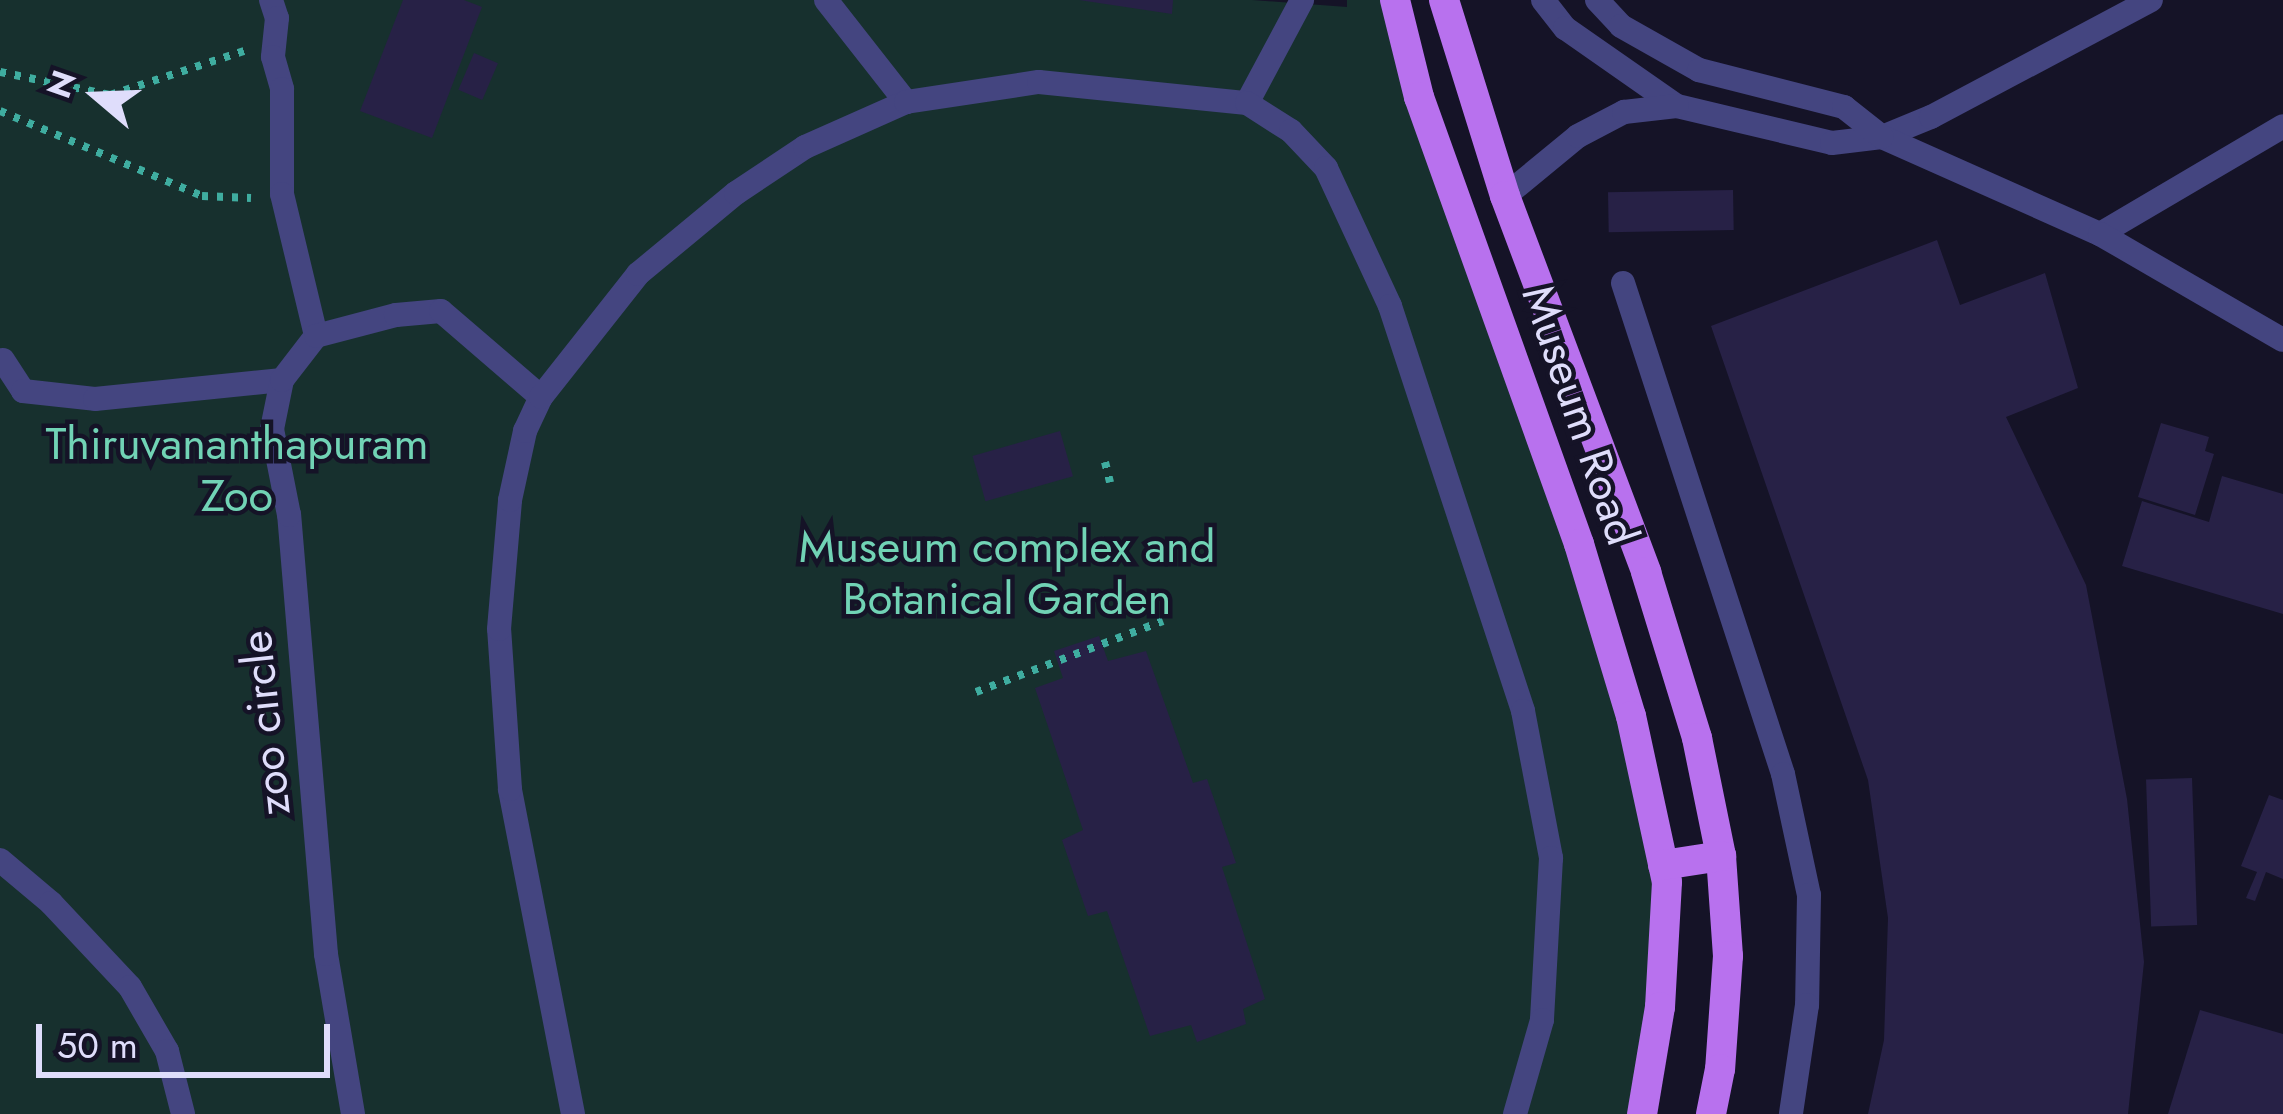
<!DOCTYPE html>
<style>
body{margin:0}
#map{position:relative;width:2283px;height:1114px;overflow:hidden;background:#151327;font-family:Jost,sans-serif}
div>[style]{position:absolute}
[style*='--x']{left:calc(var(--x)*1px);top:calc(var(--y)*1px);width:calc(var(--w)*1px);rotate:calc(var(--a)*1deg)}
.green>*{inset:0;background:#17302e}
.building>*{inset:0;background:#272146;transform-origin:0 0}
.path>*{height:8px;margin-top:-4px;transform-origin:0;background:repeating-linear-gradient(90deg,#3fada0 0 6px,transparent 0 15px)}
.service>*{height:24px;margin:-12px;padding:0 12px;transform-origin:12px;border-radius:12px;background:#444580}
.minor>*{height:24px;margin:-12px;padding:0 12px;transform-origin:12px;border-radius:12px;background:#444580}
.tertiary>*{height:24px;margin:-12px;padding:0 12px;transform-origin:12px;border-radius:12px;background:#444580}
.primary>*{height:30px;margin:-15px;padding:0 15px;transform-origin:15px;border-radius:15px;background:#b871ee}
span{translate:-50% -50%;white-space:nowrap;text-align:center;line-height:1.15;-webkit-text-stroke:9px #151327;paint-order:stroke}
.street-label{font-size:45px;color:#dfddfb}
.park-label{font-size:45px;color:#71d3b5}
.north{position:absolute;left:36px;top:36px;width:120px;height:120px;-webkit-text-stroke:9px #151327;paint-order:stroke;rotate:289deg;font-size:33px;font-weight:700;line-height:48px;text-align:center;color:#dfddfb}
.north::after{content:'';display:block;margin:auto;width:42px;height:54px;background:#dfddfb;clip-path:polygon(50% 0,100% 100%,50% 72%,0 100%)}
.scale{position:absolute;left:36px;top:1024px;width:294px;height:54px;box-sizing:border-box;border:6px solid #dfddfb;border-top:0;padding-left:15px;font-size:36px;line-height:42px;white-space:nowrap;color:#dfddfb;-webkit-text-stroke:9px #151327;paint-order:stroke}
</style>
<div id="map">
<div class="green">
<div style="clip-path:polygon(0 0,1252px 0,1347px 7px,1347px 0,1387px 0,1617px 686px,1667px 882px,1634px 1114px,0 1114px)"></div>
</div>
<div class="building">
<div style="clip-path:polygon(403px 0,464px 0,482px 7px,432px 138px,360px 111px)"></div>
<div style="clip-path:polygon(1079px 0,1173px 0,1172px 14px)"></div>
<div style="left:474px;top:53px;width:26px;height:40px;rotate:23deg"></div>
<div style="left:1733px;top:190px;width:40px;height:125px;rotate:89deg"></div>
<div style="clip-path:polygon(1937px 240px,1960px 305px,2045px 273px,2078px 388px,2006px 417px,2086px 585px,2127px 799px,2144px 962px,2128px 1114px,1868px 1114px,1884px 1040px,1888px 918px,1868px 780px,1711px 326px)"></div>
<div style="clip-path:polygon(2161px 423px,2209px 437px,2205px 451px,2214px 454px,2195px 515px,2138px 497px)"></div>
<div style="left:1060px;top:431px;width:47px;height:91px;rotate:74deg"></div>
<div style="clip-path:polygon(2222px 476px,2283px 494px,2283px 614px,2122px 566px,2142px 501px,2209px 522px)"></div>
<div style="clip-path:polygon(1099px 636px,1108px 661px,1146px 651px,1193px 783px,1207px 779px,1236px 863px,1222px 867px,1265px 999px,1243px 1009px,1246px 1024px,1197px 1042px,1191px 1025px,1150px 1036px,1107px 911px,1088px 916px,1062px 840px,1083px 830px,1035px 688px,1063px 678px,1054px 651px)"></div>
<div style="left:2192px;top:778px;width:147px;height:46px;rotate:88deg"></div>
<div style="clip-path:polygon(2269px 795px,2283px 800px,2283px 879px,2266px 872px,2255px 901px,2246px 898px,2257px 872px,2241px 866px)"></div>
<div style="clip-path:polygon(2200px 1010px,2283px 1034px,2283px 1114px,2168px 1114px)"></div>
</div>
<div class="path">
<div style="--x:0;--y:72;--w:112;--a:11.8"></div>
<div style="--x:110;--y:95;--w:141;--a:-18.2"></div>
<div style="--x:0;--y:111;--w:219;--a:22.8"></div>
<div style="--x:202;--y:196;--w:49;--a:2.3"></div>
<div style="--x:1105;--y:462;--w:21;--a:76"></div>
<div style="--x:924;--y:544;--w:14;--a:69"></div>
<div style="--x:976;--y:692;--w:200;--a:-20.8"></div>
</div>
<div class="service">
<div style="--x:271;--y:0;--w:19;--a:72"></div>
<div style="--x:277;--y:18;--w:39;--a:96"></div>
<div style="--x:273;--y:57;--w:33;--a:74"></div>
<div style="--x:282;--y:89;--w:105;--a:90"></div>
<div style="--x:282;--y:194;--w:146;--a:76.5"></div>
<div style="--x:826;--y:0;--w:130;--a:51.9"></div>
<div style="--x:1247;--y:103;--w:117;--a:-61.9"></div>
<div style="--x:1623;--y:283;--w:516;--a:71.95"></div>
<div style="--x:1783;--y:774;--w:124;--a:77.9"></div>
<div style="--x:1809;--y:895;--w:110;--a:91"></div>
<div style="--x:1807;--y:1005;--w:110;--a:98.4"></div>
<div style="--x:3;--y:360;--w:37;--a:57"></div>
<div style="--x:23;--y:391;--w:72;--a:6.3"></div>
<div style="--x:95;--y:399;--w:188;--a:-5.8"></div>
<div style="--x:0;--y:860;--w:67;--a:40.1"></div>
<div style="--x:51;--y:903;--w:115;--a:46.8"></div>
<div style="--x:130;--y:987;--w:74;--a:60"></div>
<div style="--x:167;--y:1051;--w:65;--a:75.7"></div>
<div style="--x:353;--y:1114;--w:162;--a:-99.6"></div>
<div style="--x:326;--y:954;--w:441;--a:-94.8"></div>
<div style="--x:289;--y:515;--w:88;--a:-101.2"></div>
<div style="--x:272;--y:429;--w:50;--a:-78.5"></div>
<div style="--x:282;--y:380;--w:56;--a:-52.3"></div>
<div style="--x:316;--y:336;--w:83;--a:-14.7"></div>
<div style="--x:396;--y:315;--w:45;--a:-5.1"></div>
<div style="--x:441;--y:311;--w:132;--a:40.7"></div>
<div style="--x:573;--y:1114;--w:331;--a:-101"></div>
<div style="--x:510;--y:789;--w:160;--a:-93.9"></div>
<div style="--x:499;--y:629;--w:129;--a:-85.1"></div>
<div style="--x:510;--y:500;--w:71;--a:-77.7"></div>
<div style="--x:525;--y:431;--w:38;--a:-65"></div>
<div style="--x:541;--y:397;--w:157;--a:-51.7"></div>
<div style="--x:638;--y:274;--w:127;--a:-39.6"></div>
<div style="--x:736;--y:193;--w:83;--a:-33.7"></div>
<div style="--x:805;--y:147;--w:111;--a:-24"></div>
<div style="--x:906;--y:102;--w:134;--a:-8.6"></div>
<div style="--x:1039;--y:82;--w:209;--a:5.8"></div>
<div style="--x:1247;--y:103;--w:52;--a:32.5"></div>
<div style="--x:1291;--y:131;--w:51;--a:46.6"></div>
<div style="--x:1326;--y:168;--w:152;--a:65.1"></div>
<div style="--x:1390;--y:306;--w:426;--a:71.8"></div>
<div style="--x:1523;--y:711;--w:150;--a:79.2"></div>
<div style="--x:1551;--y:858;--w:162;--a:93.2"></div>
<div style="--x:1542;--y:1020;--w:98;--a:106"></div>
</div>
<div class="minor">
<div style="--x:1882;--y:137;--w:53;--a:-22.2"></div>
<div style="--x:1931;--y:117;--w:249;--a:-28"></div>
<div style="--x:2100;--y:234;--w:212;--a:-30.5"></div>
</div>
<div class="tertiary">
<div style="--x:1543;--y:0;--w:36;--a:52"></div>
<div style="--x:1565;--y:28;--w:136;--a:34.9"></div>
<div style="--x:1677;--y:106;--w:159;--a:13.4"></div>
<div style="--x:1832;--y:143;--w:50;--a:-6.8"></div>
<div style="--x:1882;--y:137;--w:239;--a:24"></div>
<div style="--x:2100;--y:234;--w:211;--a:30.1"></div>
<div style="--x:1597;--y:0;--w:35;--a:47"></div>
<div style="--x:1621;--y:26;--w:90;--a:29.4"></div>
<div style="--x:1699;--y:70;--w:150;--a:14.3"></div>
<div style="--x:1844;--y:107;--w:48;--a:38.3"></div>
<div style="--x:1505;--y:196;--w:94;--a:-39.4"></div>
<div style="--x:1578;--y:136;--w:52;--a:-27.6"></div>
<div style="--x:1624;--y:112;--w:53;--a:-6.5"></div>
</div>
<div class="primary">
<div style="--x:1395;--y:0;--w:100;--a:76.1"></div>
<div style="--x:1419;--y:97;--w:475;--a:70.3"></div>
<div style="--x:1579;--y:544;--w:180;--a:73.2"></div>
<div style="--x:1631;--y:716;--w:170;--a:77.8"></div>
<div style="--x:1667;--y:882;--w:125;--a:93.2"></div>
<div style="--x:1660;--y:1007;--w:109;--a:99.5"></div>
<div style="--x:1444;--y:0;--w:205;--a:72.7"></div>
<div style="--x:1505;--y:196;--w:402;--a:69.4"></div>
<div style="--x:1646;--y:572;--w:174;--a:72.9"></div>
<div style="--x:1697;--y:738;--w:120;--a:78.5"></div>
<div style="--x:1721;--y:856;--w:100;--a:86"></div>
<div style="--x:1728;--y:956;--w:113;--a:94"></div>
<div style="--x:1720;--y:1069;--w:46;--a:101.3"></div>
<div style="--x:1663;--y:865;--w:59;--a:-8.8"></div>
</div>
<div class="street-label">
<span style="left:1580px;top:415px;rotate:71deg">Museum Road</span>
<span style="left:265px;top:723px;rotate:-96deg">zoo circle</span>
</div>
<div class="park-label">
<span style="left:237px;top:470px">Thiruvananthapuram<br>Zoo</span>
<span style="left:1007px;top:573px">Museum complex and<br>Botanical Garden</span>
</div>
<div class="north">N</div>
<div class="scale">50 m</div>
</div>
